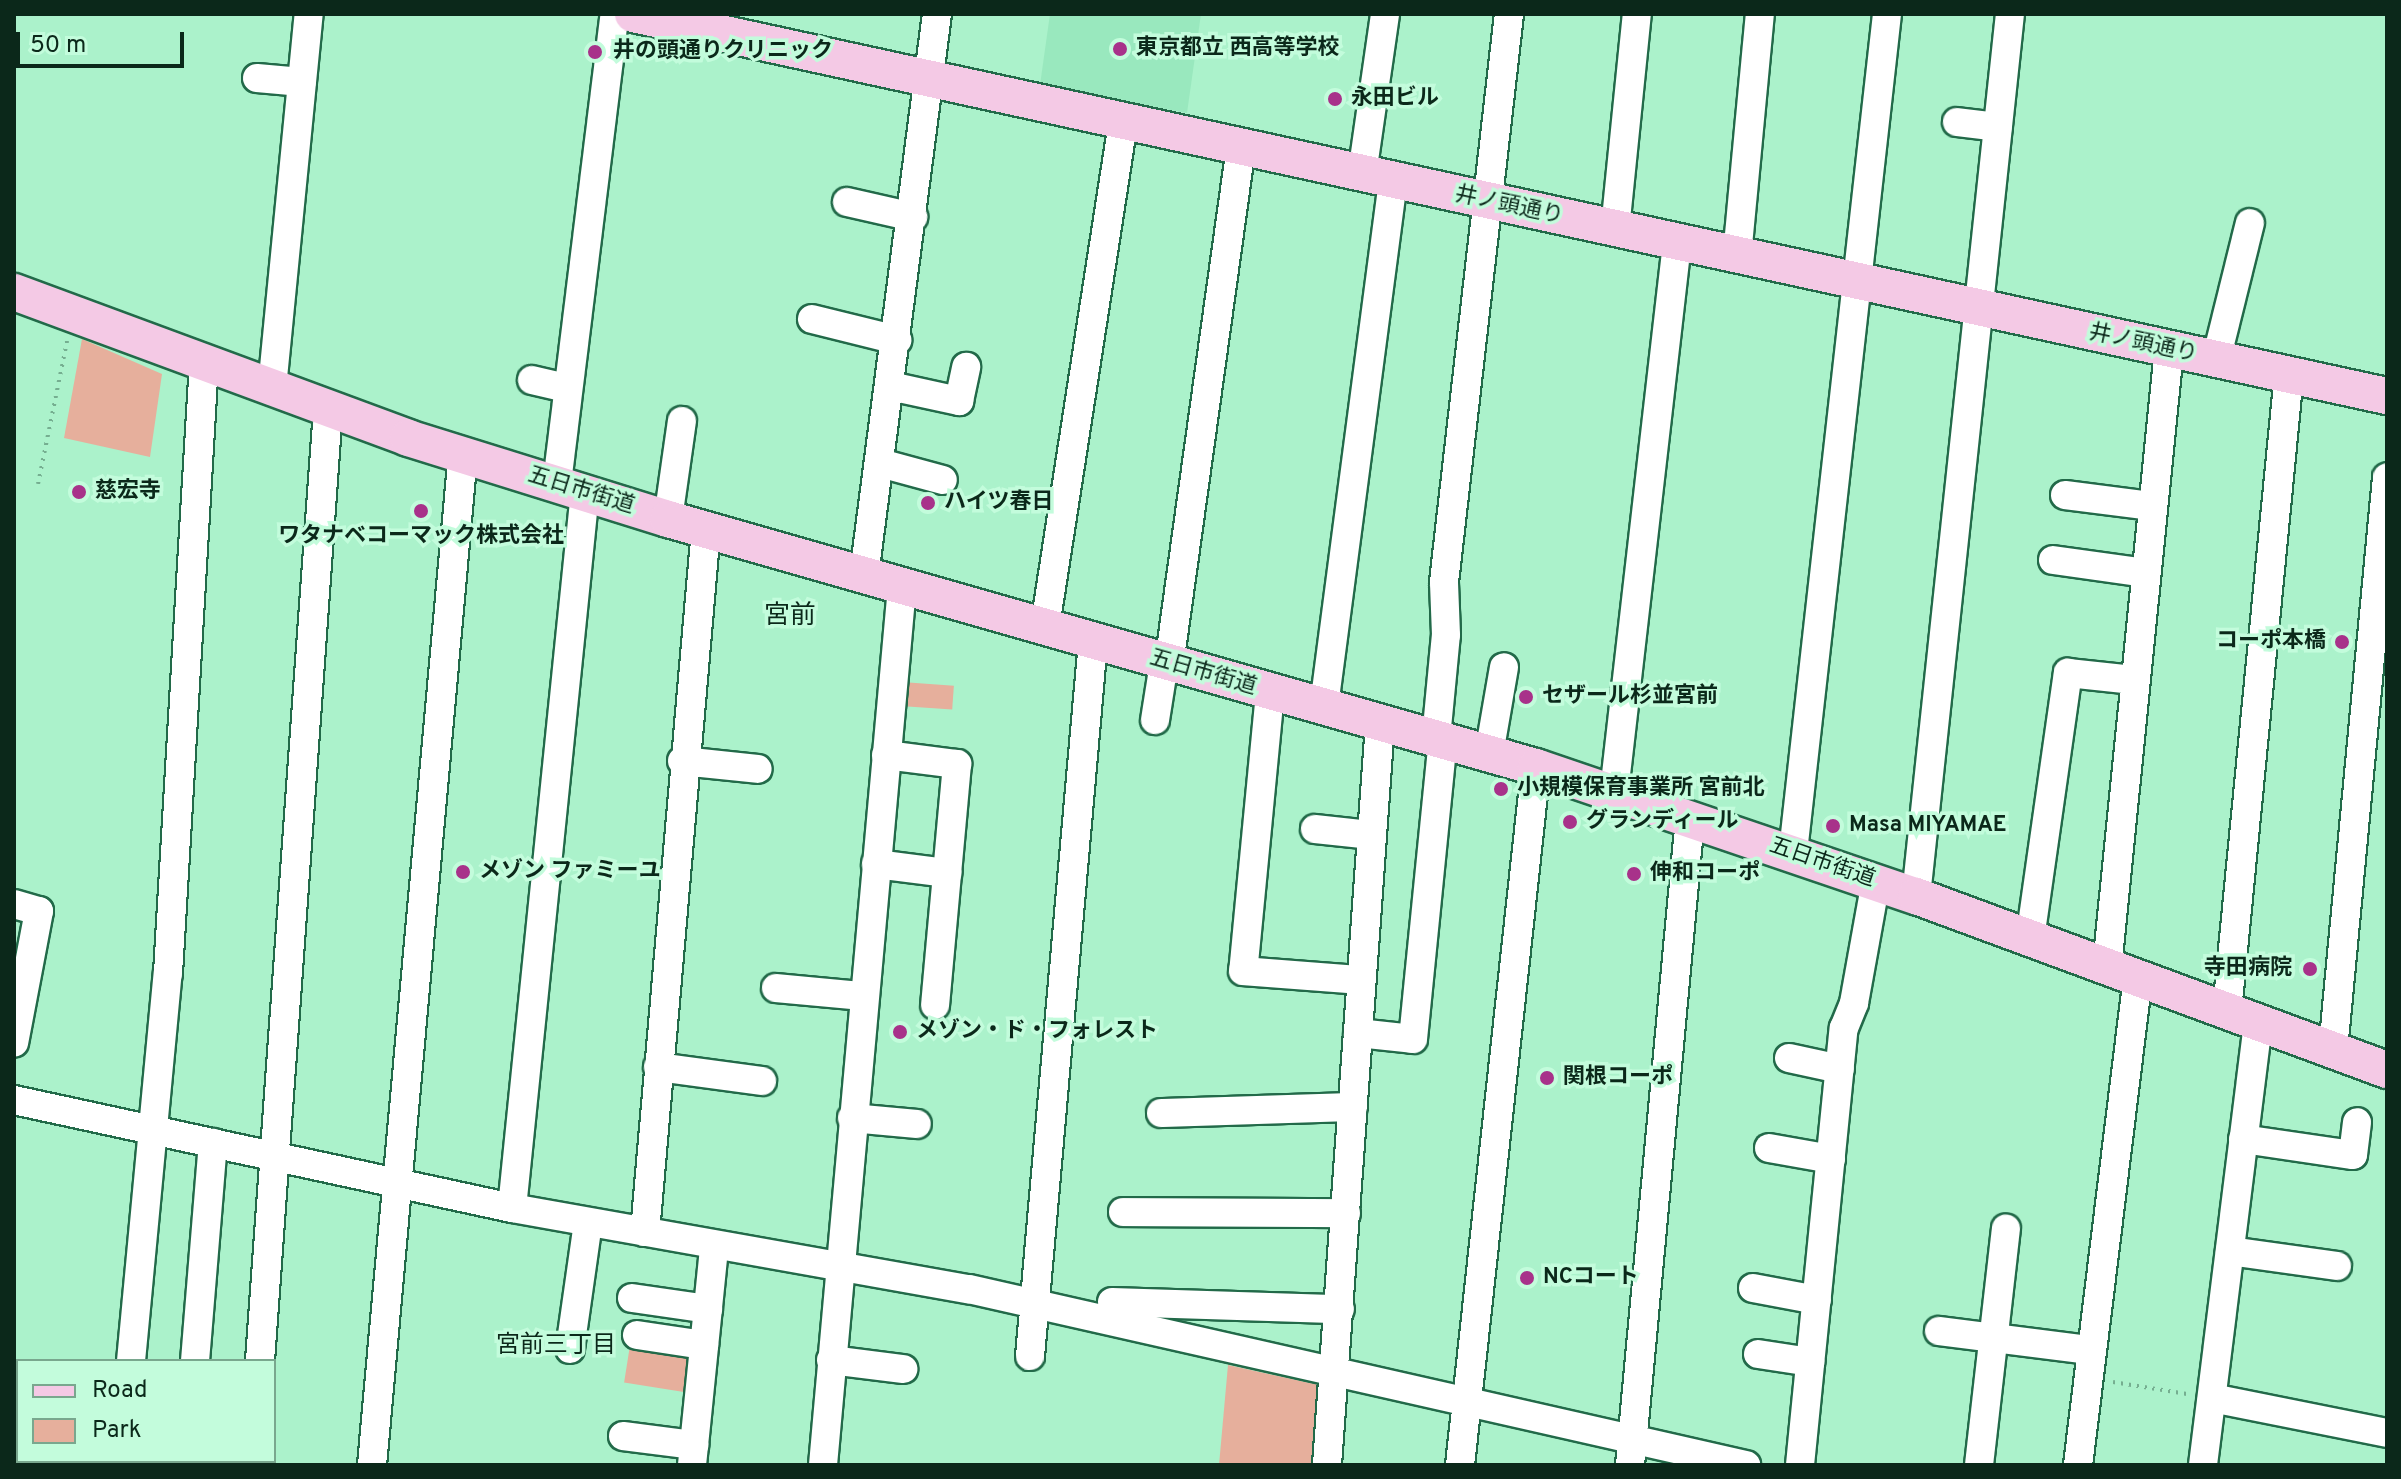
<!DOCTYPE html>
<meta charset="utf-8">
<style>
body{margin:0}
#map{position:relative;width:2401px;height:1479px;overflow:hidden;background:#abf2cb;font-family:Overpass,"Noto Sans JP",sans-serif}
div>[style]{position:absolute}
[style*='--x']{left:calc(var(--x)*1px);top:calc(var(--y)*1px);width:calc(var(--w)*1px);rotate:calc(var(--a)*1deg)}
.built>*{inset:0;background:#99e8be}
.green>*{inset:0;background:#e6af9c;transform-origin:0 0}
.path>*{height:4px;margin-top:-2px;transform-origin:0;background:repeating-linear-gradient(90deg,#75ae90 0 2px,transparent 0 8px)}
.roads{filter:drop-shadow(2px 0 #226a49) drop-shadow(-2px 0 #226a49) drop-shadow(0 2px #226a49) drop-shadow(0 -2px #226a49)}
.minor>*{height:28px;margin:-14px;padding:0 14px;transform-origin:14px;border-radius:14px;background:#fff}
.major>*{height:36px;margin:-18px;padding:0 18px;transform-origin:18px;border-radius:18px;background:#f4c9e5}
.dots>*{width:22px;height:22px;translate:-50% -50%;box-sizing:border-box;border:4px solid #c3fcdc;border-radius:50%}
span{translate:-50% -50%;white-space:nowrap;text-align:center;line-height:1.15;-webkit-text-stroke:7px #c3fcdc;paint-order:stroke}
.poi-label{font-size:22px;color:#0b281a;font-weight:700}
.left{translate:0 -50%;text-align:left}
.right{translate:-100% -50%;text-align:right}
.street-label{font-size:22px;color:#0b281a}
.neighbourhood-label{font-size:24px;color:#0b281a}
.quarter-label{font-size:26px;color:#0b281a}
.frame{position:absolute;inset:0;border:16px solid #0b281a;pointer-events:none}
.legend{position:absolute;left:16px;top:1359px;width:260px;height:104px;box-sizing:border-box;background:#c3fcdc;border:2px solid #79a78e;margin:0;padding:10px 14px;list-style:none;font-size:24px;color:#0b281a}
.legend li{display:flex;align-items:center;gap:16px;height:40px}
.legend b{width:40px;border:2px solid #79a78e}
.scale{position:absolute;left:16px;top:32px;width:168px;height:36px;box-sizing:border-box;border:4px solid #0b281a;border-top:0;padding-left:10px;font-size:24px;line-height:28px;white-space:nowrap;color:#0b281a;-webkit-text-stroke:6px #c3fcdc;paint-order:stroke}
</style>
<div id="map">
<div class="built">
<div style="clip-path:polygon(1050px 14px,1201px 14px,1187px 113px,1040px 85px)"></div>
</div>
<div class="green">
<div style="clip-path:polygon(82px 339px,162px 374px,150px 457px,64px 438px)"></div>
<div style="left:902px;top:682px;width:52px;height:24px;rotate:4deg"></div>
<div style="left:631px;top:1339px;width:70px;height:44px;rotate:9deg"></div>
<div style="clip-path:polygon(1228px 1365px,1319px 1385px,1312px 1465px,1219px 1465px)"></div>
</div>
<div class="path">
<div style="--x:38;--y:484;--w:146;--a:-78.5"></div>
<div style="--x:2113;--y:1382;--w:75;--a:9.2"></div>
</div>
<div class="roads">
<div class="minor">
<div style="--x:257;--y:78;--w:45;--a:5.1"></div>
<div style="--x:1957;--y:122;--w:41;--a:7"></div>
<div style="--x:1362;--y:174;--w:162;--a:-81.8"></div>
<div style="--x:847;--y:202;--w:68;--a:12.8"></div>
<div style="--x:1615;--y:229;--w:216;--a:-84.2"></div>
<div style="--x:1737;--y:256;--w:243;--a:-84.6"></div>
<div style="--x:812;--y:319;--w:88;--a:13.9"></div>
<div style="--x:2216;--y:360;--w:141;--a:-76.1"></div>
<div style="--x:532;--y:380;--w:35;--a:13"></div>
<div style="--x:890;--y:386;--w:71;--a:12.3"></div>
<div style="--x:959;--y:401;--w:35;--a:-78"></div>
<div style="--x:272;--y:388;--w:376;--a:-84.4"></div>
<div style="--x:880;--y:463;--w:65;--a:15.1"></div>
<div style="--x:557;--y:483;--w:473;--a:-83"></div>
<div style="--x:2065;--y:495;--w:88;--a:7.2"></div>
<div style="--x:668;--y:519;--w:99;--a:-81.9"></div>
<div style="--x:2053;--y:560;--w:93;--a:8"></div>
<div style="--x:864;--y:575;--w:566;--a:-82.59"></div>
<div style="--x:1045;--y:626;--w:509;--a:-81.19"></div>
<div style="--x:1169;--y:664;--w:522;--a:-82.07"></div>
<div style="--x:1270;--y:693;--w:279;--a:95.5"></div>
<div style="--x:1243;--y:971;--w:118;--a:4.4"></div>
<div style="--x:1324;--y:706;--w:530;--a:-82.51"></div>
<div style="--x:1155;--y:720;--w:58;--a:-81"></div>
<div style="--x:1436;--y:738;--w:103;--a:-84.5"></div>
<div style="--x:1446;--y:635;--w:53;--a:-92.2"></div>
<div style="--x:1444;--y:582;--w:572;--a:-83.47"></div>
<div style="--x:1489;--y:754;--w:88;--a:-80.2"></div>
<div style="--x:886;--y:755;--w:72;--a:7.2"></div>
<div style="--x:957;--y:764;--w:242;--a:95.2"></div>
<div style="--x:682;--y:761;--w:76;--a:6"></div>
<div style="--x:1614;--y:792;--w:553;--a:-83.45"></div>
<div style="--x:1315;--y:829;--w:55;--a:6.2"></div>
<div style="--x:1793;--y:852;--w:843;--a:-83.6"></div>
<div style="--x:876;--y:864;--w:72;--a:7.2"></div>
<div style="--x:1916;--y:896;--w:887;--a:-83.92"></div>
<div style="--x:14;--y:904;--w:26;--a:16"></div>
<div style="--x:39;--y:911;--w:134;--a:100.7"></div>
<div style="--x:2030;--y:939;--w:269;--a:-81.9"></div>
<div style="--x:2068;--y:673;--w:66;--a:6.1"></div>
<div style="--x:2107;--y:967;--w:620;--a:-84.26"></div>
<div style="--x:776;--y:988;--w:87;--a:5.3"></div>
<div style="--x:2227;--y:1011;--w:640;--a:-84.44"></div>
<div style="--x:1358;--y:1033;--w:55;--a:6.2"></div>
<div style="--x:1413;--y:1039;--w:300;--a:-84.3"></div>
<div style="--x:2333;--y:1050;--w:575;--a:-84.61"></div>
<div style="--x:1789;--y:1058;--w:52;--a:12.2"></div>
<div style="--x:658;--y:1067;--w:105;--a:7.7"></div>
<div style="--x:14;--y:1100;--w:510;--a:12.24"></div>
<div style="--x:512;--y:1208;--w:464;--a:10.1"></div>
<div style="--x:969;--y:1289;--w:797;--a:12.76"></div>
<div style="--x:1161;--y:1113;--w:192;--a:-1.8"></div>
<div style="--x:852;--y:1118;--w:65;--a:5.3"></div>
<div style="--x:2243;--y:1139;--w:111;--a:8.3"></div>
<div style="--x:2353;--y:1155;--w:33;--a:-83"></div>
<div style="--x:1769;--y:1148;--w:63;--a:10.1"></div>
<div style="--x:512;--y:1208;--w:720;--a:-84.18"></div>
<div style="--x:1123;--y:1212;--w:223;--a:0.3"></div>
<div style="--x:645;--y:1232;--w:706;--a:-85.04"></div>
<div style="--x:2230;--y:1251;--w:108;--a:8"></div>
<div style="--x:1753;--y:1288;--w:65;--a:10.6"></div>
<div style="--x:632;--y:1298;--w:77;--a:8.2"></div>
<div style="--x:1112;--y:1302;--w:228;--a:1.8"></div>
<div style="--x:1939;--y:1331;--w:152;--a:7.2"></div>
<div style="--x:637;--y:1335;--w:68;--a:8.5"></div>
<div style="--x:570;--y:1349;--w:128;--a:-81.9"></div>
<div style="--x:1758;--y:1354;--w:53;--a:8.7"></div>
<div style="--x:1030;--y:1356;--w:718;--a:-84.96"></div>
<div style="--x:831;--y:1360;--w:73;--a:7.1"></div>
<div style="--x:131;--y:1361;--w:390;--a:-84.6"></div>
<div style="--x:168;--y:973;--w:613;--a:-86.63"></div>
<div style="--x:195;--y:1361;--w:219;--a:-85.3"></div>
<div style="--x:260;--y:1361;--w:939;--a:-85.91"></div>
<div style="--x:2212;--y:1398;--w:178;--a:11.3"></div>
<div style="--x:623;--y:1436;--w:72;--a:7.2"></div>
<div style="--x:122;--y:1465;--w:4;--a:-76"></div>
<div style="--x:186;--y:1465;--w:4;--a:-76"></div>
<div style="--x:251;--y:1465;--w:4;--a:-90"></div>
<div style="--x:372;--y:1465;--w:1015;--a:-84.86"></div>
<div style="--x:692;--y:1465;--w:219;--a:-84.2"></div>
<div style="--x:823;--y:1465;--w:883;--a:-84.86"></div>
<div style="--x:1327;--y:1465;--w:744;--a:-85.91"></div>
<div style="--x:1460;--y:1465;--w:702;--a:-83.79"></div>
<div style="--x:1630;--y:1465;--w:650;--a:-84.7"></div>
<div style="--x:1800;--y:1465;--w:439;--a:-84.3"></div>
<div style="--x:1844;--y:1028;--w:27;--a:-68"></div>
<div style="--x:1854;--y:1003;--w:124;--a:-79.8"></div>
<div style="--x:1979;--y:1465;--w:238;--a:-83.5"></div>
<div style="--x:2078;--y:1465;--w:491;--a:-83"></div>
<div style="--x:2203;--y:1465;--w:445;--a:-82.9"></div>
</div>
<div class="major">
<div style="--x:633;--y:14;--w:1795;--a:12.29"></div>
<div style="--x:14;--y:292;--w:420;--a:20.3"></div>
<div style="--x:408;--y:438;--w:272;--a:17.3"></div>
<div style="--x:668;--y:519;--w:903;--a:15.95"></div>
<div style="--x:1536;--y:767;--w:401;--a:18.8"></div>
<div style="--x:1916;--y:896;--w:502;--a:20.28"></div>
</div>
</div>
<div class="dots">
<div style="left:1120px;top:49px;background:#a8328a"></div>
<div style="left:595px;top:52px;background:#a8328a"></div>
<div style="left:1335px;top:99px;background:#a8328a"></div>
<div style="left:79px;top:492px;background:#a8328a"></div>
<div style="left:928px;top:503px;background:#a8328a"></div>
<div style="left:421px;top:511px;background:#a8328a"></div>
<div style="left:2342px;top:642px;background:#a8328a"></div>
<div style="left:1526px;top:697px;background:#a8328a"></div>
<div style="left:1501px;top:789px;background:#a8328a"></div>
<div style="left:1570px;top:822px;background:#a8328a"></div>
<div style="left:1833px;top:826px;background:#a8328a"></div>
<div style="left:463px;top:872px;background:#a8328a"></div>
<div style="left:1634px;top:874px;background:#a8328a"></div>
<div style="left:2310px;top:969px;background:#a8328a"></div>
<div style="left:900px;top:1032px;background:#a8328a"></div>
<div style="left:1547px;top:1078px;background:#a8328a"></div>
<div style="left:1527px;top:1278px;background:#a8328a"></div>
</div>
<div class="poi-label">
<span class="left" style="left:1136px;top:49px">東京都立 西高等学校</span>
<span class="left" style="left:613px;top:52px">井の頭通りクリニック</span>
<span class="left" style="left:1351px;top:99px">永田ビル</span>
<span class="left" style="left:95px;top:492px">慈宏寺</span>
<span class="left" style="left:944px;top:503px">ハイツ春日</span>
<span style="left:421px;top:537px">ワタナベコーマック株式会社</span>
<span class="right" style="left:2326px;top:642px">コーポ本橋</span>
<span class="left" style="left:1542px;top:697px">セザール杉並宮前</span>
<span class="left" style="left:1517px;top:789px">小規模保育事業所 宮前北</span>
<span class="left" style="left:1586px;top:822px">グランディール</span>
<span class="left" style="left:1849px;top:826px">Masa MIYAMAE</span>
<span class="left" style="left:479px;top:872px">メゾン ファミーユ</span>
<span class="left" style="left:1650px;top:874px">伸和コーポ</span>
<span class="right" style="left:2292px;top:969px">寺田病院</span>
<span class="left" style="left:916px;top:1032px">メゾン・ド・フォレスト</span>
<span class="left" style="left:1563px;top:1078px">関根コーポ</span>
<span class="left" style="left:1543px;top:1278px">NCコート</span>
</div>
<div class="street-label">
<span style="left:1509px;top:206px;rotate:12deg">井ノ頭通り</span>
<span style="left:2143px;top:344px;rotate:12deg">井ノ頭通り</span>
<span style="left:581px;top:491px;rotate:17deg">五日市街道</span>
<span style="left:1203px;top:673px;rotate:16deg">五日市街道</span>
<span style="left:1822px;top:863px;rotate:19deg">五日市街道</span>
</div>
<div class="neighbourhood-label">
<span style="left:556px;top:1347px">宮前三丁目</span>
</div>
<div class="quarter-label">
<span style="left:790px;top:617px">宮前</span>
</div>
<div class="frame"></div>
<ul class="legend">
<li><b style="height:10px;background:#f4c9e5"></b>Road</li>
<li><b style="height:22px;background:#e6af9c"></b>Park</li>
</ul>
<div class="scale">50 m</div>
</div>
